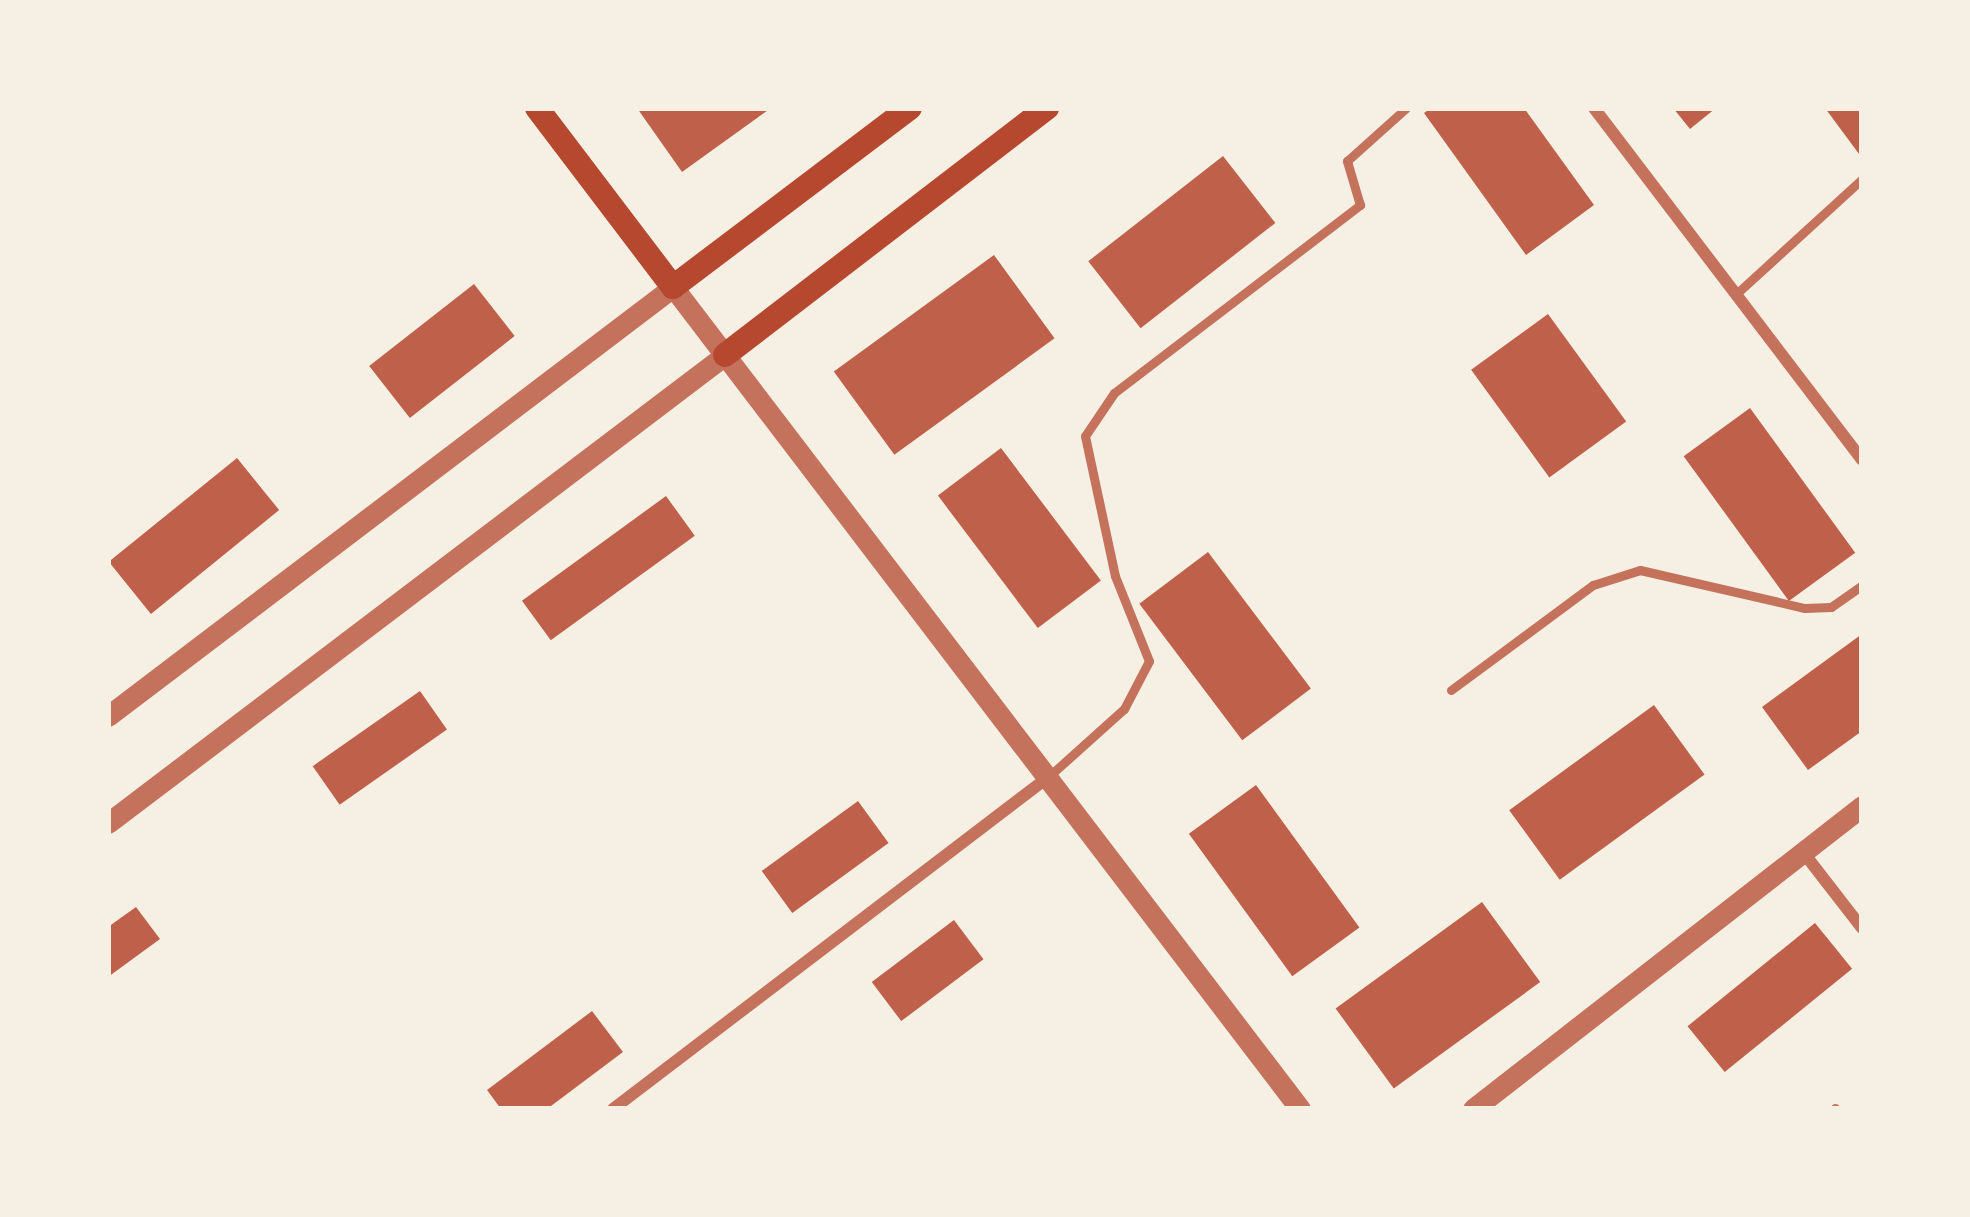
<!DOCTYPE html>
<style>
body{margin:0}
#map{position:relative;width:1970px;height:1217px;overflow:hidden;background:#f6efe4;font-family:Ubuntu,sans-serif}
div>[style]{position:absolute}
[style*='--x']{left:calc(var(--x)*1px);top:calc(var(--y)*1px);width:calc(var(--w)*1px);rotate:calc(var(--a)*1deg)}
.building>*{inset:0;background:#bf614a;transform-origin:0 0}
.service>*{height:9px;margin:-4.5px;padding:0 4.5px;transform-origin:4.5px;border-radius:4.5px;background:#c5725c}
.minor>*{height:12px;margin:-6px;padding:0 6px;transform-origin:6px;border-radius:6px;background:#c5725c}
.tertiary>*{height:21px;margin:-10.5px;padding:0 10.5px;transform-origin:10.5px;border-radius:10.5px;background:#c5725c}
.secondary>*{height:24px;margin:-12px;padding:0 12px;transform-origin:12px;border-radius:12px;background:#b5482f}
span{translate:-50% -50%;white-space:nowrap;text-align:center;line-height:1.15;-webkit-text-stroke:9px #f6efe4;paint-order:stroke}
.frame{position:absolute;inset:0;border:111px solid #f6efe4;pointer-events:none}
</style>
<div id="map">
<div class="building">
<div style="clip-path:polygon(637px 108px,771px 108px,682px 172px)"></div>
<div style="clip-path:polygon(1431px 108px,1524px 108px,1594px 205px,1526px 255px,1424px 113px)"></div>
<div style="clip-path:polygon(1673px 108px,1716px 108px,1690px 129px)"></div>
<div style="clip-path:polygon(1825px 108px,1862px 108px,1862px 158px)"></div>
<div style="left:1223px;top:156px;width:85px;height:171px;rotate:52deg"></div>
<div style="left:994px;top:255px;width:103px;height:198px;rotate:54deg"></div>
<div style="left:474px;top:284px;width:66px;height:133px;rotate:52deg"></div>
<div style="left:1548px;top:314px;width:133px;height:95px;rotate:54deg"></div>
<div style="left:1750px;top:408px;width:179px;height:82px;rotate:54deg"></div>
<div style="left:1001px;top:448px;width:166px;height:79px;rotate:53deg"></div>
<div style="left:237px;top:458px;width:67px;height:165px;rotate:51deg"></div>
<div style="left:666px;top:496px;width:49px;height:178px;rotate:54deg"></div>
<div style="left:1208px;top:552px;width:171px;height:86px;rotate:53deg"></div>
<div style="clip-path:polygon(1862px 634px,1862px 731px,1808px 770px,1762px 707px)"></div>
<div style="left:420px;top:691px;width:47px;height:131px;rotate:55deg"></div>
<div style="left:1654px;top:705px;width:86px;height:179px;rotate:54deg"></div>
<div style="left:1256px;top:785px;width:176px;height:83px;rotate:54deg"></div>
<div style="left:858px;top:801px;width:52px;height:119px;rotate:54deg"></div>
<div style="left:1482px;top:902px;width:99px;height:181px;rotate:54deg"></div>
<div style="clip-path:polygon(136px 907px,160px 939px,108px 977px,108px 927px)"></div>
<div style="left:954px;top:920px;width:49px;height:103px;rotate:53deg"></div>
<div style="left:1815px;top:923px;width:59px;height:164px;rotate:51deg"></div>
<div style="clip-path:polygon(592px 1011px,623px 1052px,547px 1109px,501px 1109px,487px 1090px)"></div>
</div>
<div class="service">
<div style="--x:1735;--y:295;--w:172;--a:-42.4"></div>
<div style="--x:1451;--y:690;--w:177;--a:-36.5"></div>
<div style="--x:1593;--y:585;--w:49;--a:-17.7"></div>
<div style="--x:1640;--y:570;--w:169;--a:13"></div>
<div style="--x:1805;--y:608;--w:26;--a:-2"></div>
<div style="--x:1831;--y:607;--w:38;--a:-35"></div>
<div style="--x:1047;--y:778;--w:103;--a:-41.9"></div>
<div style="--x:1124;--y:709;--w:54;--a:-62.5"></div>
<div style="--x:1149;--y:661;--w:92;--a:-111.8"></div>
<div style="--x:1115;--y:576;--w:143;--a:-102.1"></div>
<div style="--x:1085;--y:436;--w:52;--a:-56"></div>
<div style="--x:1114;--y:393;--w:310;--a:-37.4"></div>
<div style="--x:1360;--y:205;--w:46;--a:-106.5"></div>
<div style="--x:1347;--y:161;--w:79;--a:-41.9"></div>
<div style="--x:1835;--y:1108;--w:1;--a:45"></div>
</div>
<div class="minor">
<div style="--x:1594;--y:108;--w:442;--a:52.7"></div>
<div style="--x:1803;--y:852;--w:96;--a:52.2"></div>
<div style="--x:613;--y:1109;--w:546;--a:-37.33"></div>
</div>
<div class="tertiary">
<div style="--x:108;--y:716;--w:709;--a:-37.21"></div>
<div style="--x:673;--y:287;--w:1034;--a:52.66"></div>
<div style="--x:108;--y:823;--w:774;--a:-37.18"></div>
<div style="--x:1473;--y:1109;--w:493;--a:-37.9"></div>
</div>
<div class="secondary">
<div style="--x:537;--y:108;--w:225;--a:52.8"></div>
<div style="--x:673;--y:287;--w:297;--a:-37.1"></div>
<div style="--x:725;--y:355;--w:406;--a:-37.5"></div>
</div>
<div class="frame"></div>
</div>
